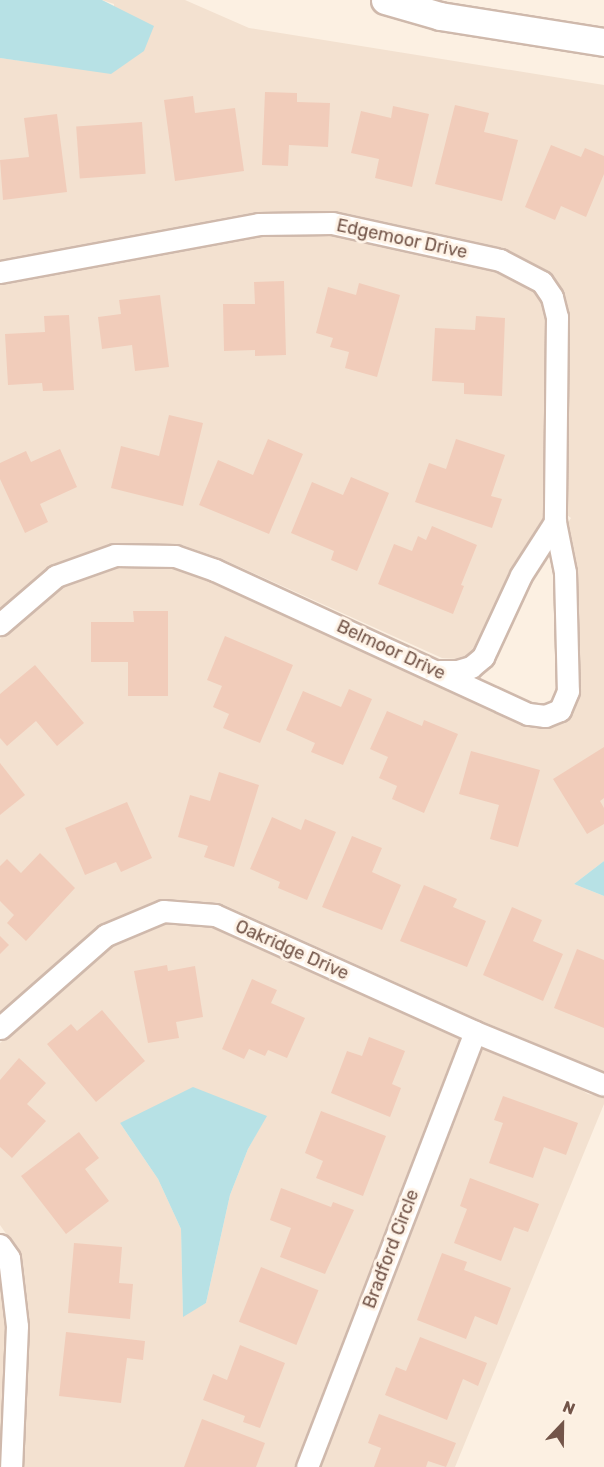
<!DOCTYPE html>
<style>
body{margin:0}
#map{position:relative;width:604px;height:1467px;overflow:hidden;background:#fcf0e2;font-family:Rubik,sans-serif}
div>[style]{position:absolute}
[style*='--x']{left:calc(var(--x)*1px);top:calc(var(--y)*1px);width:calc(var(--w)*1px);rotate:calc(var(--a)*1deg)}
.residential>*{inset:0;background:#f3e1d0}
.water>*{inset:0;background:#b7e1e5}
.building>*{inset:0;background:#f1ccba;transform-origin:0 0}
.roads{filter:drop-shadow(2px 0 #cfb9ac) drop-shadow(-2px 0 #cfb9ac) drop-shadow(0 2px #cfb9ac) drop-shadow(0 -2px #cfb9ac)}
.minor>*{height:21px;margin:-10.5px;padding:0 10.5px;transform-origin:10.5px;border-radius:10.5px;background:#fff}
.tertiary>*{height:27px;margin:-13.5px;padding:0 13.5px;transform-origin:13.5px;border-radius:13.5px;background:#fff}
span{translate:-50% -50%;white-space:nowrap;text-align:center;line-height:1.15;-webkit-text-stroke:6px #fff4e8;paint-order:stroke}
.street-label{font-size:18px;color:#735549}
.north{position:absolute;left:532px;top:1395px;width:60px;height:60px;-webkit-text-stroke:4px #fff4e8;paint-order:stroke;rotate:22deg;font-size:16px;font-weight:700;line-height:24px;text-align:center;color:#735549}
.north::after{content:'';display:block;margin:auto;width:21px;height:27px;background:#735549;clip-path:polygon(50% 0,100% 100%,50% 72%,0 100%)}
</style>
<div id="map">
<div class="residential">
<div style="clip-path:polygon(102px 0,185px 0,249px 28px,604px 85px,604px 861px,574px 884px,604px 896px,604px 1072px,480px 1020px,220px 903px,165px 899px,100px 926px,0 1013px,0 639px,61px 587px,116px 567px,172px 568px,210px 581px,523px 725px,543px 728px,563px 722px,570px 715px,580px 690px,576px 571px,567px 524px,571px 518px,567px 515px,569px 316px,562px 289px,548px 271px,503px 248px,335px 211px,258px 212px,0 260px,0 58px,111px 73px,114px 4px)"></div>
<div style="clip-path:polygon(330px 235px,495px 272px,534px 292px,542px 303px,546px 320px,544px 519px,510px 570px,474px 650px,467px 656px,457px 659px,442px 658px,220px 558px,179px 544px,113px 543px,50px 566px,0 609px,0 284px,259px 237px)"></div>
<div style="clip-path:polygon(evenodd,163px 924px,211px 927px,461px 1039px,295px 1467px,22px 1467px,28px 1326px,21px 1255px,0 1225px,0 1043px,111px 946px,163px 924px,266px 1116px,248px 1149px,230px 1195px,206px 1303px,183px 1316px,181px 1229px,158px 1179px,120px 1123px,266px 1116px)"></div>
<div style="clip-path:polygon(481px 1048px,570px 1083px,588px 1094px,604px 1097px,604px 1104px,455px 1467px,319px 1467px)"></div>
<div style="clip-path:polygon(0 1278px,5px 1328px,0 1462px)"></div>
</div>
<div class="water">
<div style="clip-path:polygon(0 0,102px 0,154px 26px,144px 51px,111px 74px,0 58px)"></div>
<div style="clip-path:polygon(604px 861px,604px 896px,574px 884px)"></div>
<div style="clip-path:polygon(193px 1087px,267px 1116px,248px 1149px,230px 1195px,206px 1303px,183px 1317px,181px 1229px,158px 1179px,120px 1123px)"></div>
</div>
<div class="building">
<div style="clip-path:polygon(265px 92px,297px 93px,297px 102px,330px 103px,328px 147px,289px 145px,288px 166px,262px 165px)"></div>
<div style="clip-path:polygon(193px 96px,195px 113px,235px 108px,244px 171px,175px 181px,164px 100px)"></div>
<div style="clip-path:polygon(455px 105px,489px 113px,484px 132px,518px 140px,502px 201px,435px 184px)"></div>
<div style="clip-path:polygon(393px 106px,429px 114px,412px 187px,375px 178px,379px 159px,351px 153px,361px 111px,391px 118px)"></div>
<div style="clip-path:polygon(57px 114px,67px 192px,3px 200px,0 160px,29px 157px,24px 118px)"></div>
<div style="left:142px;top:122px;width:52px;height:66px;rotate:86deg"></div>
<div style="clip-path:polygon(551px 145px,581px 157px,585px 148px,604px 156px,604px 174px,586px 217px,561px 206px,555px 220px,525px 207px)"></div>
<div style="clip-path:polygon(284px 281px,286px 355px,255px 356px,255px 350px,224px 351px,223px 304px,255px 304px,254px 282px)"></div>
<div style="clip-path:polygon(359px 283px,400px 295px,377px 377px,345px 368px,349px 352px,330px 347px,333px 338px,316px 333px,328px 287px,356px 295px)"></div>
<div style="clip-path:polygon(160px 295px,169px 367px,135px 371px,132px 345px,102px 349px,98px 317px,121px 314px,119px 300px)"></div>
<div style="clip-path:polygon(69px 315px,74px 390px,43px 391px,42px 383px,8px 385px,5px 334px,45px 332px,44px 316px)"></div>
<div style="clip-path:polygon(476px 316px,505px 318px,502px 396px,464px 394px,464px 383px,432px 381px,435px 328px,475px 330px)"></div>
<div style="clip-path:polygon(169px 415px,203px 423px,183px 506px,111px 488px,121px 446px,159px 456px)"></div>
<div style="clip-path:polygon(268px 439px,303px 454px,269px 534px,199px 505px,218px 460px,253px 475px)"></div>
<div style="clip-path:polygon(456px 439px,505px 455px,491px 496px,502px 499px,492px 528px,415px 502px,429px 463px,446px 469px)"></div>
<div style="clip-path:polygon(60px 449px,77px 487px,40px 504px,48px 522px,25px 533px,0 479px,0 463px,26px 451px,31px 462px)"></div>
<div style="clip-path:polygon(351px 477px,389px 493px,357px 571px,331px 560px,334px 551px,291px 533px,312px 482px,343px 495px)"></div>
<div style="clip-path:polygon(432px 526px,477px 545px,461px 585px,464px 586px,453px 614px,378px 584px,394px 544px,412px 551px,418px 536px,426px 540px)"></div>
<div style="clip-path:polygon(133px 611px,168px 611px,168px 696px,128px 696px,128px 662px,91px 662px,91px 622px,134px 622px)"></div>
<div style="clip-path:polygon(225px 636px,293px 665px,260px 743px,223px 728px,229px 714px,213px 707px,222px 686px,207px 680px)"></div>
<div style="clip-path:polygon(35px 665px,84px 723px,57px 746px,36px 721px,7px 746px,0 738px,0 694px)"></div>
<div style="clip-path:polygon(349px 689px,372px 699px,343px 765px,311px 752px,315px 743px,286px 730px,303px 691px,341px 707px)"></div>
<div style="clip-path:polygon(387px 711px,422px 726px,424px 720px,458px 734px,424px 813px,392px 799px,397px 786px,379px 778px,388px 757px,370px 749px)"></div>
<div style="clip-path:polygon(604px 747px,604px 798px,600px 801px,604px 808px,604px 824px,587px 834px,553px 779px)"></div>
<div style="clip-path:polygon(471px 751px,540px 770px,518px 847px,490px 839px,499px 805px,459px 794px)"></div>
<div style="clip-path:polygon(0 763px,25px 795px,0 815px)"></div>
<div style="clip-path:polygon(219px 772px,259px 785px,234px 867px,204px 857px,208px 846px,178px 837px,190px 795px,210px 801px)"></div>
<div style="clip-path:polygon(127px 802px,152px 858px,121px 872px,116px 862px,85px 875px,65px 828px)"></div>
<div style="clip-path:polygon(272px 817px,301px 830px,305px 819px,336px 832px,307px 900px,278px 888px,280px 882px,250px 869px)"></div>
<div style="clip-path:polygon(352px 836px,382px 848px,372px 872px,401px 885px,382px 930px,322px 907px)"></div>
<div style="clip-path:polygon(40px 853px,75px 888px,26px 941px,7px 923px,14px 915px,0 901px,0 866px,7px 859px,21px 873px)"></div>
<div style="clip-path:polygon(424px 885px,457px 899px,453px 907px,486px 921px,467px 967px,400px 941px)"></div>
<div style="clip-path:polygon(512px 907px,542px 920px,533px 941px,563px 954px,543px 1001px,483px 975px)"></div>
<div style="clip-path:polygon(0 936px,9px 945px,0 954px)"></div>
<div style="clip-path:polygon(577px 949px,604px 960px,604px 1028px,554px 1008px)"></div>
<div style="clip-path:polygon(167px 965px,168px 971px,195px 966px,203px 1017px,176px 1022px,179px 1038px,148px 1043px,134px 971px)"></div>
<div style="clip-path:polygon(252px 979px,277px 990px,271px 1003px,305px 1018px,287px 1058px,268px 1050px,265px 1056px,249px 1049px,244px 1059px,222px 1049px)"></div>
<div style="clip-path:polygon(102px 1010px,145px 1061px,96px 1102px,47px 1044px,71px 1024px,77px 1031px)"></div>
<div style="clip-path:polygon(369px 1037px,405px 1051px,392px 1084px,401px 1088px,390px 1117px,331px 1093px,347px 1051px,362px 1056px)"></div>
<div style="clip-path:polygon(19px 1058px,46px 1083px,27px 1104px,46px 1121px,12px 1158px,0 1147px,0 1080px)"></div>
<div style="clip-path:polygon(503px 1096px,578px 1123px,566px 1155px,544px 1147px,533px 1178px,489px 1163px,503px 1123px,494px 1120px)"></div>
<div style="clip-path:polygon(321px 1111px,386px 1136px,363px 1196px,316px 1178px,323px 1161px,305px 1153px)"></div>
<div style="clip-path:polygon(79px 1132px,99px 1158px,85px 1169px,109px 1201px,66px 1234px,21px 1176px)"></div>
<div style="clip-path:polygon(470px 1178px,539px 1204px,528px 1232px,514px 1227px,501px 1261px,454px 1243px,467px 1209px,460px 1206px)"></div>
<div style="clip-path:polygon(281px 1188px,331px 1207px,333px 1202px,354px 1210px,325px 1274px,280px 1257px,291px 1228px,270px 1220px)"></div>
<div style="clip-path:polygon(74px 1243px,122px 1247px,119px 1283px,133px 1284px,130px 1319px,68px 1313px)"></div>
<div style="clip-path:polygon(442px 1253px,467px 1262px,464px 1270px,511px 1288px,497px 1325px,475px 1316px,466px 1339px,417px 1320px)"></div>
<div style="left:261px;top:1267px;width:62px;height:59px;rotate:22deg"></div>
<div style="clip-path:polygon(66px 1332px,145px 1341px,143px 1360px,127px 1358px,121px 1403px,59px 1396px)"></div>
<div style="clip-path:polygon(420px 1337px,487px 1363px,478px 1386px,463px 1379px,447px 1420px,385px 1395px,396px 1367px,406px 1371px)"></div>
<div style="clip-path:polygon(240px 1345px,285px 1363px,260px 1428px,243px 1422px,245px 1416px,203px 1400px,213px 1374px,227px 1380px)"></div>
<div style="clip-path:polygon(379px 1414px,456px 1443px,446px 1467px,428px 1461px,426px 1467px,374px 1467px,381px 1448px,368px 1443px)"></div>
<div style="clip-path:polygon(202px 1419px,265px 1443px,256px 1467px,184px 1467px)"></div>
</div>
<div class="roads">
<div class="minor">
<div style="--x:0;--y:272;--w:263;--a:-10.5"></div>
<div style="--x:259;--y:224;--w:73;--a:-0.8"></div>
<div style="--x:332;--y:223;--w:172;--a:12.4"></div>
<div style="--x:500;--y:260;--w:47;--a:27.6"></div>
<div style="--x:542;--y:282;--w:18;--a:56"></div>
<div style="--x:552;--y:297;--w:21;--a:76"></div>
<div style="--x:557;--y:317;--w:205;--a:90.6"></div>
<div style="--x:555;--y:522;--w:51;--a:78.7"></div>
<div style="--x:565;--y:572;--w:119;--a:88.6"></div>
<div style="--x:568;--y:691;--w:21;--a:113"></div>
<div style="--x:560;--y:710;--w:16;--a:158"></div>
<div style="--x:545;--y:716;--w:17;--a:-173"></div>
<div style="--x:528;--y:714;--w:345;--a:-155.3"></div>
<div style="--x:215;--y:570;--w:42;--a:-160.7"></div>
<div style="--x:175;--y:556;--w:60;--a:-179"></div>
<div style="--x:115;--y:555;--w:63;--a:160.4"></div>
<div style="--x:56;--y:576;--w:74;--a:139.4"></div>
<div style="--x:439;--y:671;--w:18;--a:0"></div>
<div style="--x:457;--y:671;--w:15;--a:-16"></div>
<div style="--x:471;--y:667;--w:16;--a:-40"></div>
<div style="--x:483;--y:657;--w:90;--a:-65.1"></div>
<div style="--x:521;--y:575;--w:63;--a:-57.3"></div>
<div style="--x:0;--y:1028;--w:141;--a:-41.3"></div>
<div style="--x:106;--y:935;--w:62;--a:-22.8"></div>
<div style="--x:163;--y:911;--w:52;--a:4.4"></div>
<div style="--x:215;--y:915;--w:285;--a:24.2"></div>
<div style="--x:475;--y:1032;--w:139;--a:22.3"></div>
<div style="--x:0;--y:1245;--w:16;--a:55"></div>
<div style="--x:9;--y:1258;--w:68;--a:83.3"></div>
<div style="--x:17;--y:1326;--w:141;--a:92.4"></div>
<div style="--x:307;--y:1467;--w:466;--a:-68.9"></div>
</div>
<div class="tertiary">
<div style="--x:385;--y:0;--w:57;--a:16.2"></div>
<div style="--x:440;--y:16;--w:166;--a:9"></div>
</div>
</div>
<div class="street-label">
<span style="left:402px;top:239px;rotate:12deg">Edgemoor Drive</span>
<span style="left:391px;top:650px;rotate:25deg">Belmoor Drive</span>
<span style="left:292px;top:950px;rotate:24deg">Oakridge Drive</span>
<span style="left:391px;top:1249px;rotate:-69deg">Bradford Circle</span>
</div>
<div class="north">N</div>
</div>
